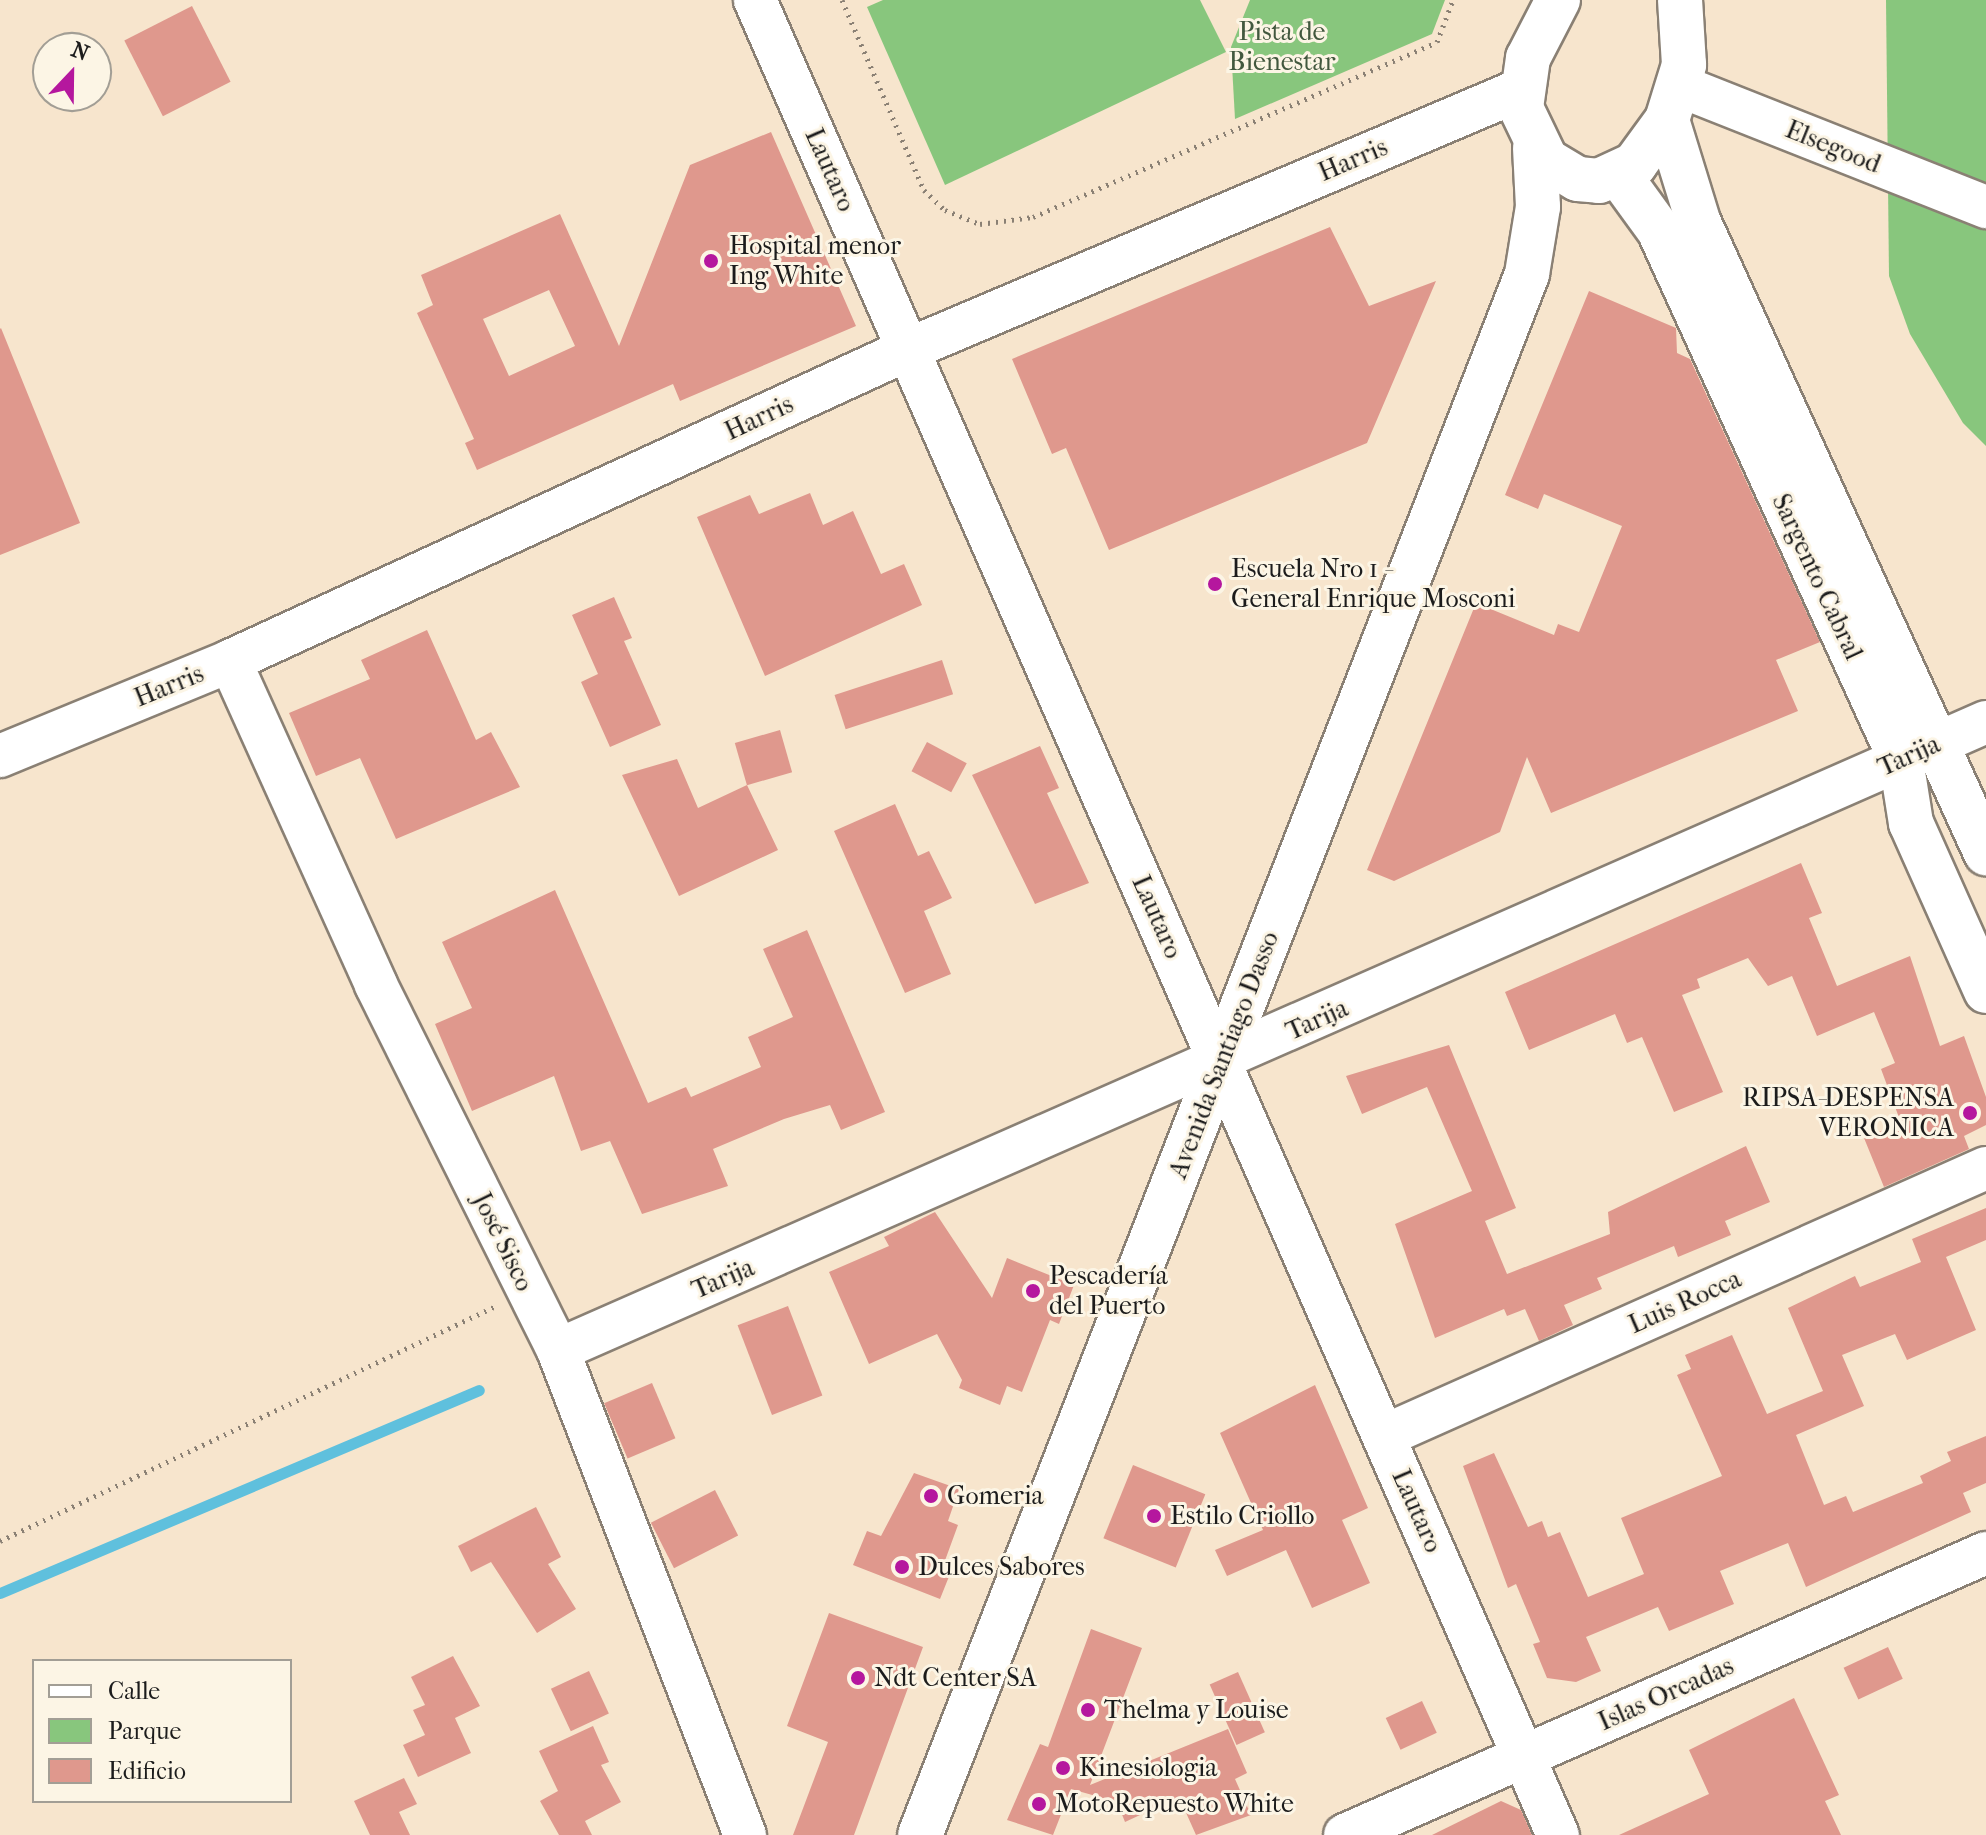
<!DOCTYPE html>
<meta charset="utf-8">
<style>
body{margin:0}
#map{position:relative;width:1986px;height:1835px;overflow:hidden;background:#f7e5cd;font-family:"IM FELL French Canon",serif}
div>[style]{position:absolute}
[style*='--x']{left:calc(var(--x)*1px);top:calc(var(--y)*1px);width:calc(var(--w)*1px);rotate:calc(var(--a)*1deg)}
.green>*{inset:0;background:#88c67d}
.stream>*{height:11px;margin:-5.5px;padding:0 5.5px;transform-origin:5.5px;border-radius:5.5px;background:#5fc0dd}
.building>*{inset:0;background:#df988d;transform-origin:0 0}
.path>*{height:5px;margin-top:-2.5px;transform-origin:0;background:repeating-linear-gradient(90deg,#8a8074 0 2px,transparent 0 8px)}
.roads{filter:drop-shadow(2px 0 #8a8074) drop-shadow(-2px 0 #8a8074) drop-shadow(0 2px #8a8074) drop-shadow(0 -2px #8a8074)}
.street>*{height:42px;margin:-21px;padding:0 21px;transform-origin:21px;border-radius:21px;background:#fff}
.secondary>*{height:44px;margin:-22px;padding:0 22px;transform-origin:22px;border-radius:22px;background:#fff}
.dots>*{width:22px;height:22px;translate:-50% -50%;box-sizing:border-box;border:4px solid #fcf5e5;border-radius:50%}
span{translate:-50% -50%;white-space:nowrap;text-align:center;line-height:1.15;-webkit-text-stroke:6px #fcf5e5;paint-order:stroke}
.park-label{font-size:26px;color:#42583e}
.street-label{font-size:26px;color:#1c1c1c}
.poi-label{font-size:26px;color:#1c1c1c}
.left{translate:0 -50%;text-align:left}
.right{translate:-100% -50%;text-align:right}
.legend{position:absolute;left:32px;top:1659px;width:260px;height:144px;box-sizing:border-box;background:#fcf5e5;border:2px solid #a29e95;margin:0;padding:10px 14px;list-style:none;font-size:24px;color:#1c1c1c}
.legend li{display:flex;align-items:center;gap:16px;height:40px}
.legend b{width:40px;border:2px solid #a29e95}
.north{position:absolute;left:32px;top:32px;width:80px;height:80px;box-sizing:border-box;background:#fcf5e5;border:2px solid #a29e95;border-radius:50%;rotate:22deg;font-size:22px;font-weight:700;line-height:32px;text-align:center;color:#1c1c1c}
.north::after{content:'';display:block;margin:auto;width:28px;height:36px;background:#b5179e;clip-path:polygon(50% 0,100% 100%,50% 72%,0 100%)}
</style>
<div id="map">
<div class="green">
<div style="clip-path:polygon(883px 0,1200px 0,1226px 52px,945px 185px,867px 7px)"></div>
<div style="clip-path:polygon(1250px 0,1445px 0,1432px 34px,1235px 119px,1231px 47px)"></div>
<div style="clip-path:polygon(1886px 0,1986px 0,1986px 446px,1963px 423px,1910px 334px,1889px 276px)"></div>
</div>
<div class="stream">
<div style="--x:0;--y:1593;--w:520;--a:-22.97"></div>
</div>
<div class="building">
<div style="left:192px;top:6px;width:85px;height:76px;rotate:63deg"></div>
<div style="clip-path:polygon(evenodd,771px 132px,856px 326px,680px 401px,673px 384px,477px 470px,465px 443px,474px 439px,417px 313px,433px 305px,421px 275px,560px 214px,619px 346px,690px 165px,771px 132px,549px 290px,575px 346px,509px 376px,483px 319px,549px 290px)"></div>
<div style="clip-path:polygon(1330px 227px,1369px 306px,1436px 281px,1367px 443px,1109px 550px,1066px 448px,1052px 454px,1012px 359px)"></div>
<div style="clip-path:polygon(1589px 291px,1676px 328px,1677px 353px,1690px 359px,1820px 642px,1776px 660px,1798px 711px,1551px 813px,1527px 757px,1500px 832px,1394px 881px,1367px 870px,1476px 603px,1554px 635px,1558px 624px,1579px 632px,1622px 526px,1544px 494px,1538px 509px,1505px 495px)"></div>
<div style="clip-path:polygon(1px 328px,80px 523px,0 555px,0 329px)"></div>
<div style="clip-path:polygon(810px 493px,823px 525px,853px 511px,881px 574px,904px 564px,922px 605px,765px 676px,697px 517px,750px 495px,759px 514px)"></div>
<div style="clip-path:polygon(614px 597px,632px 638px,624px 641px,661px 725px,610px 747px,581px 682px,598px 674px,572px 615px)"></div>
<div style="clip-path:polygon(427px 630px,476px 740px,491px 732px,520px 787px,396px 839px,360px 758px,316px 776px,289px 713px,370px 679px,361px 660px)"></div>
<div style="left:942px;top:660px;width:36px;height:113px;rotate:72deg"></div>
<div style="left:780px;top:730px;width:44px;height:47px;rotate:74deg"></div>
<div style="left:927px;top:742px;width:45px;height:33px;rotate:28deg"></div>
<div style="clip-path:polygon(1040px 746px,1059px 788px,1047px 793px,1089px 883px,1035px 904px,972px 775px)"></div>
<div style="clip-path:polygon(677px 759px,698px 808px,747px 785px,778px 850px,679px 896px,622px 775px)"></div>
<div style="clip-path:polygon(895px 804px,918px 856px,929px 851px,952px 898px,924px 911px,951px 974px,905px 993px,834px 831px)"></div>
<div style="clip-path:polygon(1801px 863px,1822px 913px,1809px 918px,1837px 986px,1910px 956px,1940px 1046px,1964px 1036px,1986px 1097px,1986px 1125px,1964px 1136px,1969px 1149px,1884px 1187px,1864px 1138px,1901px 1123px,1881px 1069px,1895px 1063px,1874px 1012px,1817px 1036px,1792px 976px,1768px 986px,1748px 958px,1697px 979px,1700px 988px,1682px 995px,1723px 1092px,1674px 1112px,1642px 1037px,1627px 1043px,1615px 1014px,1529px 1050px,1505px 992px)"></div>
<div style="clip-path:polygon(555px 890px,648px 1103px,686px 1087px,691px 1097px,761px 1067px,748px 1037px,793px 1017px,763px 949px,807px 930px,885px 1112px,841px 1130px,830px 1105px,784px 1119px,713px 1149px,728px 1186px,642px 1214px,610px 1141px,581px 1151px,554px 1076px,472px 1111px,435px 1024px,472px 1008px,442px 942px)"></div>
<div style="clip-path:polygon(1449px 1045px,1516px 1208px,1485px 1221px,1507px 1274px,1610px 1234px,1608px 1212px,1746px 1146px,1770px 1202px,1725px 1221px,1731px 1235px,1678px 1257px,1674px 1246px,1597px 1278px,1602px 1289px,1564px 1305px,1573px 1325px,1539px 1341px,1525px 1309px,1507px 1316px,1504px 1309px,1435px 1338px,1395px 1224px,1472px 1191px,1427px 1087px,1362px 1114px,1346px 1076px)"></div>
<div style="clip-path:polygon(1986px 1208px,1986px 1240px,1946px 1257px,1976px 1330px,1907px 1360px,1895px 1334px,1842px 1355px,1864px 1406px,1796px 1435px,1824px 1505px,1846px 1496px,1853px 1512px,1923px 1483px,1920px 1476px,1951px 1461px,1947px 1452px,1986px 1436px,1986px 1483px,1963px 1493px,1971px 1512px,1806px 1587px,1788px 1543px,1720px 1571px,1734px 1604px,1669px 1631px,1658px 1607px,1586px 1637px,1601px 1671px,1576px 1682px,1547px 1678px,1533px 1644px,1540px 1642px,1516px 1584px,1508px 1588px,1463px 1466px,1494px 1453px,1528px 1527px,1542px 1521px,1548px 1537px,1560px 1532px,1588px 1597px,1644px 1574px,1621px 1518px,1722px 1476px,1677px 1375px,1691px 1369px,1685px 1355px,1732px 1335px,1767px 1414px,1823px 1391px,1788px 1308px,1855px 1276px,1860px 1287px,1921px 1262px,1912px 1239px)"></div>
<div style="clip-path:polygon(935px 1212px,992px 1298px,1007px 1258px,1074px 1285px,1059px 1324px,1050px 1320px,1022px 1392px,1007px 1386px,1000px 1405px,959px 1388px,962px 1380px,937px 1334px,869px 1364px,829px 1272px,889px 1246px,884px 1237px)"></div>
<div style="left:788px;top:1306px;width:96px;height:54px;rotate:69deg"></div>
<div style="left:652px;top:1383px;width:60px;height:52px;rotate:67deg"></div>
<div style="clip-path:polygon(1315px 1385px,1368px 1508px,1342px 1520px,1370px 1583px,1312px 1608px,1286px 1550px,1227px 1576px,1215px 1550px,1263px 1530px,1220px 1433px)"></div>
<div style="left:1133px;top:1465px;width:78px;height:79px;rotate:22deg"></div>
<div style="clip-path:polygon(914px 1473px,959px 1489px,948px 1521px,958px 1525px,943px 1566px,952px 1569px,940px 1599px,853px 1565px,867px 1531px,881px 1536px)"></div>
<div style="left:715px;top:1490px;width:51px;height:72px;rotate:63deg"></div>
<div style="clip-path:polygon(536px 1507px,561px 1557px,548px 1564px,576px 1609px,537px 1633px,491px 1562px,471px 1572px,458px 1546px)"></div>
<div style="clip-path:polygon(829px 1613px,923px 1647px,854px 1835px,793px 1835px,828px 1742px,787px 1726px)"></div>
<div style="clip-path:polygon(1091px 1629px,1142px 1648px,1090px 1785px,1228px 1729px,1247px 1773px,1235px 1779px,1251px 1815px,1196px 1835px,1179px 1797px,1125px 1822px,1117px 1802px,1071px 1789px,1053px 1835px,1007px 1820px,1040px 1744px,1048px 1747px)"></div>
<div style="left:1888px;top:1647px;width:35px;height:49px;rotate:65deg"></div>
<div style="clip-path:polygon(453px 1656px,480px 1706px,455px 1718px,471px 1753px,418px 1777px,403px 1745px,425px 1735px,413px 1710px,425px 1705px,411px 1677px)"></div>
<div style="left:589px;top:1671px;width:47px;height:42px;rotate:65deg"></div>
<div style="left:1238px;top:1672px;width:66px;height:31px;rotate:66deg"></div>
<div style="clip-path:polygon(1794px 1698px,1839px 1795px,1825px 1801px,1841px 1835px,1619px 1835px,1709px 1794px,1689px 1750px)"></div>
<div style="left:1422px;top:1701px;width:35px;height:40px;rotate:65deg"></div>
<div style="clip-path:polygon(593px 1726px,609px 1762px,601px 1765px,621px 1802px,585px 1821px,592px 1835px,559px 1835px,540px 1801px,558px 1791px,539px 1751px)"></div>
<div style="clip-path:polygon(404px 1778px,417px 1804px,399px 1812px,410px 1835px,370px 1835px,354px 1801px)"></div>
<div style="clip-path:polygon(1501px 1801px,1521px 1810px,1532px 1835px,1432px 1835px)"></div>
</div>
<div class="path">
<div style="--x:842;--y:0;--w:207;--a:66.7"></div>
<div style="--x:924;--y:190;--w:29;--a:44"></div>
<div style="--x:945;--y:210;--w:38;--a:22"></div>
<div style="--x:980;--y:224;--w:53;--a:-7.5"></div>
<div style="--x:1033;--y:217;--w:440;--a:-23.4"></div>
<div style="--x:1437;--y:42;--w:45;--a:-69.1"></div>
<div style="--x:0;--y:1541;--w:547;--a:-25.35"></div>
</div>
<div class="roads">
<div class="street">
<div style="--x:755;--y:0;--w:2003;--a:66.37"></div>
<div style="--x:1680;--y:86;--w:329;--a:21.6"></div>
<div style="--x:230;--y:661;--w:355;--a:65.7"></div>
<div style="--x:376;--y:985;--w:408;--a:63.5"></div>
<div style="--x:558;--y:1350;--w:520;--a:68.92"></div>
<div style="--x:0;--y:756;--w:249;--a:-22.4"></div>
<div style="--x:230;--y:661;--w:747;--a:-24.68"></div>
<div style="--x:909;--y:349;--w:666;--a:-22.98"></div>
<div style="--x:558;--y:1350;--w:1560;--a:-23.74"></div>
<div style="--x:1384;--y:1436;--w:659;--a:-24"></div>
<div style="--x:1345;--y:1835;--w:700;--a:-23.75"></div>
</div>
<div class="secondary">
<div style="--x:1558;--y:0;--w:65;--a:117.3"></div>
<div style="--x:1528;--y:58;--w:50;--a:98"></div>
<div style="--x:1521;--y:108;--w:58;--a:64.3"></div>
<div style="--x:1546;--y:160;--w:37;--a:31"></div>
<div style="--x:1578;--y:179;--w:21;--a:5"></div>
<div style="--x:1599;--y:181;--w:40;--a:-25"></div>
<div style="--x:1635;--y:164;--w:54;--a:-54"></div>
<div style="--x:1667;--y:120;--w:58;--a:-72.8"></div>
<div style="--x:1684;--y:65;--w:65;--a:-93.5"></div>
<div style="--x:1667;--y:120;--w:106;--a:72.9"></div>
<div style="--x:1698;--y:221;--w:695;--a:65.5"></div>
<div style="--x:1619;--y:175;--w:68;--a:54"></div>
<div style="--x:1659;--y:230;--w:583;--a:65.46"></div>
<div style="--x:1901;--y:760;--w:64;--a:81"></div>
<div style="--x:1911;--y:823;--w:184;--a:65.9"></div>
<div style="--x:920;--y:1835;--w:1675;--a:-68.75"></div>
<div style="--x:1527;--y:274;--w:68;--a:-80.7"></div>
<div style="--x:1538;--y:207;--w:59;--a:-92.9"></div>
</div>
</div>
<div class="dots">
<div style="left:711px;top:261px;background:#b5179e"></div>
<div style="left:1215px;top:584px;background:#b5179e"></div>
<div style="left:1970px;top:1113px;background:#b5179e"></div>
<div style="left:1033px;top:1291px;background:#b5179e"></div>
<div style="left:931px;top:1496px;background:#b5179e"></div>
<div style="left:1154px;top:1516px;background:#b5179e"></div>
<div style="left:902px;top:1567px;background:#b5179e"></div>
<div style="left:858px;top:1678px;background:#b5179e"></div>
<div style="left:1088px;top:1710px;background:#b5179e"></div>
<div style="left:1063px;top:1768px;background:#b5179e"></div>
<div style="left:1039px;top:1804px;background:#b5179e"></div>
</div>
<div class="park-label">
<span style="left:1282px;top:47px">Pista de<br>Bienestar</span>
</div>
<div class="street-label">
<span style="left:1833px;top:147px;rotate:22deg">Elsegood</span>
<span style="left:1353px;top:160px;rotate:-23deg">Harris</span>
<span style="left:830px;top:170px;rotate:66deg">Lautaro</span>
<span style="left:759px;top:418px;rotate:-25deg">Harris</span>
<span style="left:1817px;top:577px;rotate:65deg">Sargento Cabral</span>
<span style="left:169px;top:686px;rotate:-22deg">Harris</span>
<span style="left:1909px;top:756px;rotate:-24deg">Tarija</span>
<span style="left:1157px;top:917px;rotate:66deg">Lautaro</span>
<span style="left:1317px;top:1020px;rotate:-24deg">Tarija</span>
<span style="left:1224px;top:1055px;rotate:-69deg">Avenida Santiago Dasso</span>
<span style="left:503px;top:1242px;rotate:64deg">José Sisco</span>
<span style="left:723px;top:1279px;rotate:-23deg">Tarija</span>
<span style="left:1685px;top:1302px;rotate:-24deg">Luis Rocca</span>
<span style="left:1417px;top:1511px;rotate:66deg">Lautaro</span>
<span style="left:1666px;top:1694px;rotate:-24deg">Islas Orcadas</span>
</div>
<div class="poi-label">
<span class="left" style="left:729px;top:261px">Hospital menor<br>Ing White</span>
<span class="left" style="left:1231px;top:584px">Escuela Nro 1 -<br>General Enrique Mosconi</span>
<span class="right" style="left:1954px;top:1113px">RIPSA-DESPENSA<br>VERONICA</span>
<span class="left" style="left:1049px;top:1291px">Pescadería<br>del Puerto</span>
<span class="left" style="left:947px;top:1496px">Gomeria</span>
<span class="left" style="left:1170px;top:1516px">Estilo Criollo</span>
<span class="left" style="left:918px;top:1567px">Dulces Sabores</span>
<span class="left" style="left:874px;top:1678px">Ndt Center SA</span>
<span class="left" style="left:1104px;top:1710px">Thelma y Louise</span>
<span class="left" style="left:1079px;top:1768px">Kinesiologia</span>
<span class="left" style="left:1055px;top:1804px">MotoRepuesto White</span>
</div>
<ul class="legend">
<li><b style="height:10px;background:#fff"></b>Calle</li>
<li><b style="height:22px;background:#88c67d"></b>Parque</li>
<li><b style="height:22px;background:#df988d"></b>Edificio</li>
</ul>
<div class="north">N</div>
</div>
